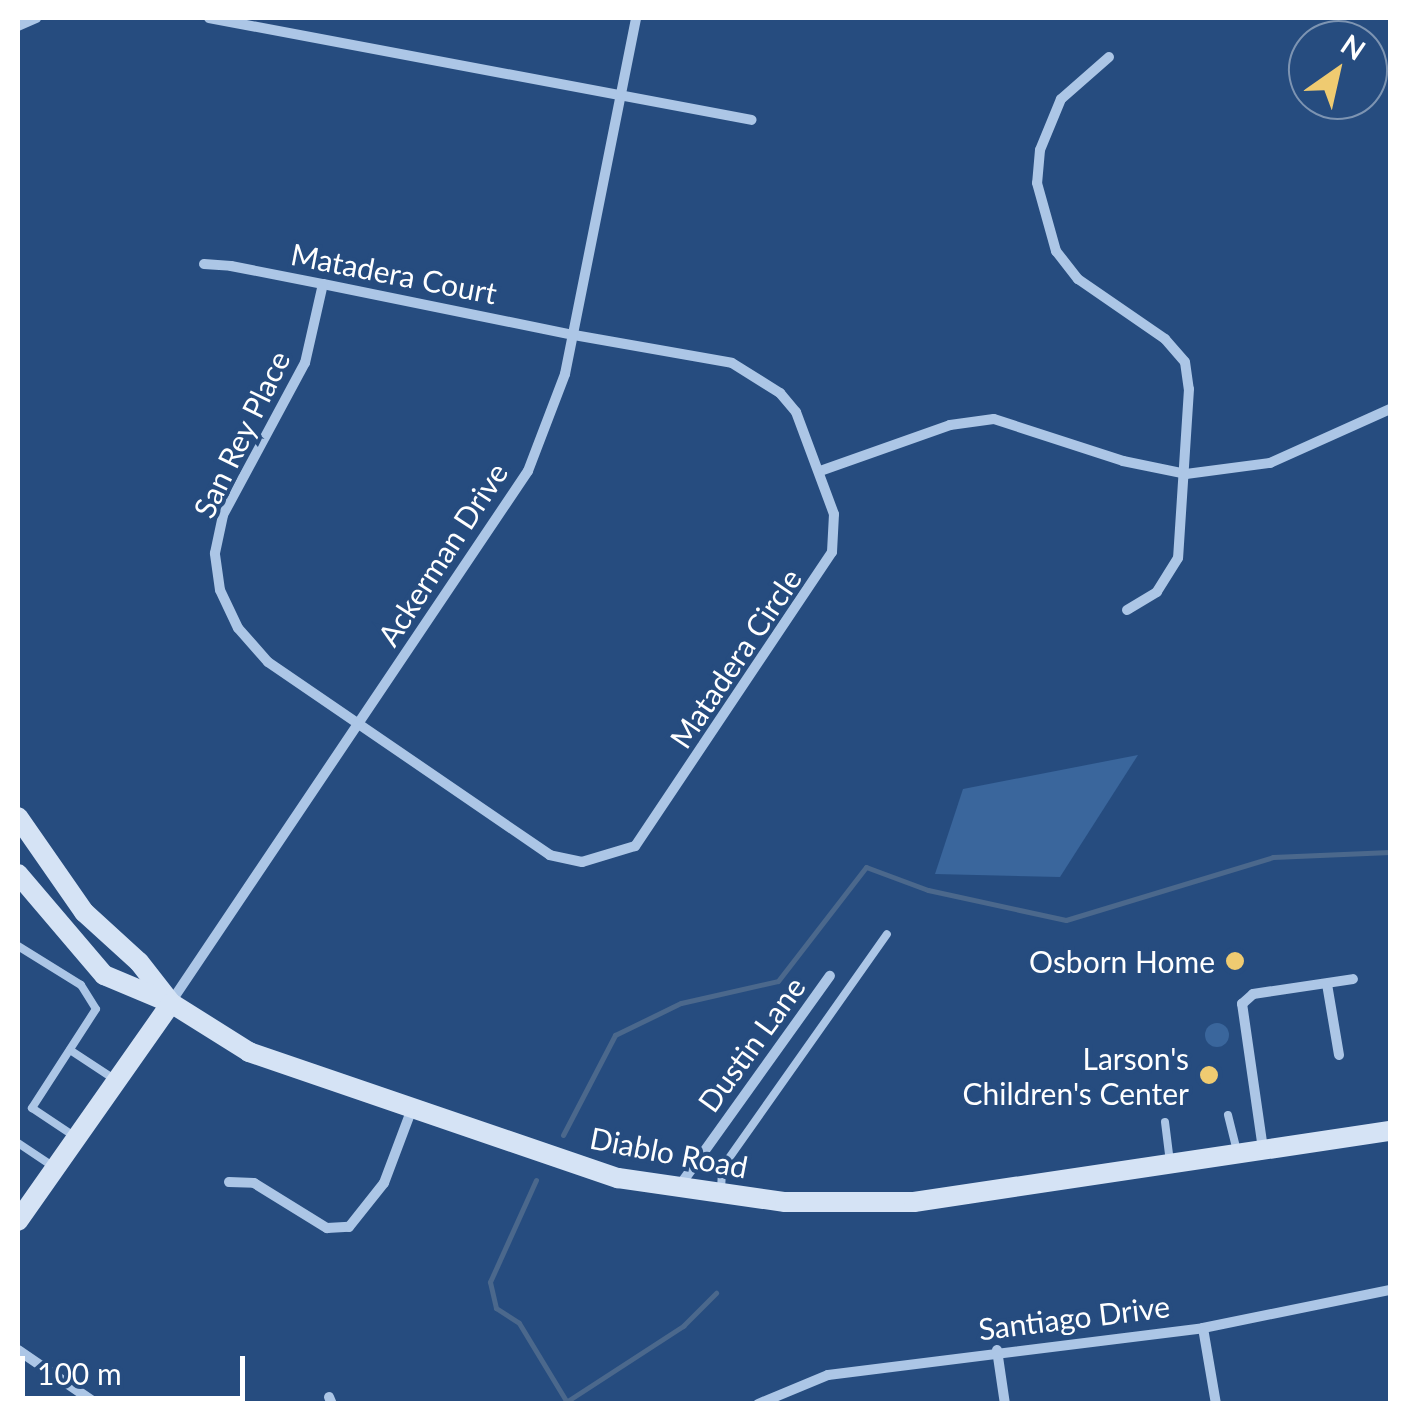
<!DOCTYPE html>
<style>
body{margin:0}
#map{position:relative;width:1408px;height:1421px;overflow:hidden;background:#264c7f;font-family:Lato,sans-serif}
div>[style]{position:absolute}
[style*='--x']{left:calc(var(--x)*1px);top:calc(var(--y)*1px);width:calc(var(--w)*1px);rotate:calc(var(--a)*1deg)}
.green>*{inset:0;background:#3a669c}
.round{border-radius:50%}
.stream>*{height:5px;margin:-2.5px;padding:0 2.5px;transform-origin:2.5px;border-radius:2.5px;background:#4b688c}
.lane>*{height:8px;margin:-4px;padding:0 4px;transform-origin:4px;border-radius:4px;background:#acc6e6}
.street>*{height:10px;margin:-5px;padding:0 5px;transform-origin:5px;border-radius:5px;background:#acc6e6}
.secondary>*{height:20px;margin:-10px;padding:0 10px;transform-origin:10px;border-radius:10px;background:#d5e3f5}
.dots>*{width:28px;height:28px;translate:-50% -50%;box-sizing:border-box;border:5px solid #264c7f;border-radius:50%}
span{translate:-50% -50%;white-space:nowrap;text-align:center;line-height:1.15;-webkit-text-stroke:8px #264c7f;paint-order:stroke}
.street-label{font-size:30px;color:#fff}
.poi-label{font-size:30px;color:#fff}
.right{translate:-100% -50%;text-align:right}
.frame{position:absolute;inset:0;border:20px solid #fff;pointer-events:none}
.north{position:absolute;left:1288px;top:20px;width:100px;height:100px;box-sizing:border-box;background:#264c7f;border:2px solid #7d94b2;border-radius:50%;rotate:34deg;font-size:28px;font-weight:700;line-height:40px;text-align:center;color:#fff}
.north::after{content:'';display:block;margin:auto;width:35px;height:45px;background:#efcb71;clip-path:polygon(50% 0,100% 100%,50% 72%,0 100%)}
.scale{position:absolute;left:20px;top:1356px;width:225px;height:45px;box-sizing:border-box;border:5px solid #fff;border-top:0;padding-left:12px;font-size:30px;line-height:35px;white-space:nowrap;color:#fff;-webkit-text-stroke:8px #264c7f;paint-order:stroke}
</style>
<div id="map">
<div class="green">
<div style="clip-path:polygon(1138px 755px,1060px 877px,935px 874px,963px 789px)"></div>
<div class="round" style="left:1205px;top:1023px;width:24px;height:24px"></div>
</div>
<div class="stream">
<div style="--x:563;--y:1135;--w:113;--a:-62.5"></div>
<div style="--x:615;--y:1035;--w:73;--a:-25.9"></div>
<div style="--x:681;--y:1003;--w:99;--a:-12.8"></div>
<div style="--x:778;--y:981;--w:144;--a:-52.3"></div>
<div style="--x:866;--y:867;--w:66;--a:20.4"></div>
<div style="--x:928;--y:890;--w:141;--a:12.3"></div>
<div style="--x:1066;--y:920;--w:216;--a:-16.9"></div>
<div style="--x:1273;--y:857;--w:117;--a:-2.4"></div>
<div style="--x:536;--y:1180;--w:112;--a:114.3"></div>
<div style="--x:490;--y:1282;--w:27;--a:77"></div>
<div style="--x:496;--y:1308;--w:27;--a:33"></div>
<div style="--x:519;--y:1323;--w:95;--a:58.8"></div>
<div style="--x:566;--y:1402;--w:140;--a:-33"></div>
<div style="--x:683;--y:1326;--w:47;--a:-45"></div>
</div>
<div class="lane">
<div style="--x:18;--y:946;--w:74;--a:31.8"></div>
<div style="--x:81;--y:985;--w:28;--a:58"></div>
<div style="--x:96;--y:1009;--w:118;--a:122.9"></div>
<div style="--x:32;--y:1108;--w:50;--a:33.7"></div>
<div style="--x:70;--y:1050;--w:53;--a:33.4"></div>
<div style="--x:1228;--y:1115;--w:36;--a:76"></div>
<div style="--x:1165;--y:1122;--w:40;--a:82.9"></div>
<div style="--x:18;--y:1143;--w:43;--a:33.7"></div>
<div style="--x:721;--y:1190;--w:22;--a:-87"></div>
<div style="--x:722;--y:1168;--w:286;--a:-54.8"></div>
</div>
<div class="street">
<div style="--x:209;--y:18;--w:552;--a:10.64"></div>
<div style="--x:18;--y:26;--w:20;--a:-24"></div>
<div style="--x:1109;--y:57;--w:64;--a:138.8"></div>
<div style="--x:1061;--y:99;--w:55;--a:112.4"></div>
<div style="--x:1040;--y:150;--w:33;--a:95"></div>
<div style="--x:1037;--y:183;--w:71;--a:74.4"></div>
<div style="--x:1056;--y:251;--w:36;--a:52"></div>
<div style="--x:1078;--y:279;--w:106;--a:34.6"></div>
<div style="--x:1165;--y:339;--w:30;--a:49"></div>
<div style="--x:1185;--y:362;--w:27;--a:82"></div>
<div style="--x:1189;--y:389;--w:169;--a:93.7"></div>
<div style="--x:1178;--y:558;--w:40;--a:122"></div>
<div style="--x:1157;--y:592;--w:35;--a:149"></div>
<div style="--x:204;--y:264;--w:27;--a:4"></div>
<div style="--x:231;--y:266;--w:94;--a:11.1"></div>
<div style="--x:323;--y:284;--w:256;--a:11.5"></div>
<div style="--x:574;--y:335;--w:160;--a:10"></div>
<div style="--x:732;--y:363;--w:57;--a:32"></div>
<div style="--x:780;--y:393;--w:25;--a:50"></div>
<div style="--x:796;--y:412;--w:109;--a:69.6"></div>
<div style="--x:834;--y:514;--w:38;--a:93"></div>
<div style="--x:832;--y:552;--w:354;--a:123.8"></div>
<div style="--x:635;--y:846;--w:55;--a:163.2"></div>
<div style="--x:582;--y:862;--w:33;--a:-168"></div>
<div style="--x:550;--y:855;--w:342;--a:-145.6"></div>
<div style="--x:268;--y:662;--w:45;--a:-131.4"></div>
<div style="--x:238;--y:628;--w:42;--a:-115.3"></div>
<div style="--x:220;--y:590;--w:37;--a:-98"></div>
<div style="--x:215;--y:553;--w:39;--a:-78"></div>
<div style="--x:223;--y:515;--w:173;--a:-61.7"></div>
<div style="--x:305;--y:363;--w:81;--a:-77.2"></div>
<div style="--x:823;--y:470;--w:135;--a:-19.5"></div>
<div style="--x:950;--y:425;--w:44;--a:-7.8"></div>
<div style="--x:994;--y:419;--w:136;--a:18"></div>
<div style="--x:1123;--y:461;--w:64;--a:11.7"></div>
<div style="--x:1186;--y:474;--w:85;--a:-7.5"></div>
<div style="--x:1270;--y:463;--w:132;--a:-24.2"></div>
<div style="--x:1327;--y:984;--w:72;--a:80.4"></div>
<div style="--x:171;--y:1002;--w:640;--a:-56.09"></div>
<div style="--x:528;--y:471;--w:104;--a:-69.1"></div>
<div style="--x:565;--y:374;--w:363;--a:-78.7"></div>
<div style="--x:1263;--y:1149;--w:147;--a:-98.2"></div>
<div style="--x:1242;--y:1004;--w:15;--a:-42"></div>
<div style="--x:1253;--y:994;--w:101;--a:-8.5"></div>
<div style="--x:229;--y:1182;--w:25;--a:2"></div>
<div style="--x:254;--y:1183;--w:86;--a:31.7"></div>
<div style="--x:327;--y:1228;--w:22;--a:-3"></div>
<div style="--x:349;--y:1227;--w:56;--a:-51.5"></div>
<div style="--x:384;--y:1183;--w:77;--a:-69.4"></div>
<div style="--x:678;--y:1188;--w:261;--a:-54.4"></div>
<div style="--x:1203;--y:1328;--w:77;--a:80.3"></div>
<div style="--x:18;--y:1350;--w:96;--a:34.4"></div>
<div style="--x:997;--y:1350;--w:55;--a:81.6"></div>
<div style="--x:329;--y:1397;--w:8;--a:67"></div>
<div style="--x:758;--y:1404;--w:76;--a:-22.5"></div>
<div style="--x:828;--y:1375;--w:378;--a:-7.1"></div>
<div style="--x:1203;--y:1328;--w:191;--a:-11.5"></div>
</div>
<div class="secondary">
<div style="--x:18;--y:817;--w:116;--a:55.2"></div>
<div style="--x:84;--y:912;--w:74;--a:42.3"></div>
<div style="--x:139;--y:962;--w:52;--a:52"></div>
<div style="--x:18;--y:874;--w:133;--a:49.6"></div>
<div style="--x:104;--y:975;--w:73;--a:22.7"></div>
<div style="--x:171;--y:1003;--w:92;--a:32.1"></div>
<div style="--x:249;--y:1052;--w:390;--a:18.9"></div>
<div style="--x:618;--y:1178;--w:169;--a:8.2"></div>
<div style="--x:785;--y:1202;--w:129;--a:0"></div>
<div style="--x:914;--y:1202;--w:481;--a:-8.5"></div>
<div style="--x:18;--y:1221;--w:266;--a:-54.9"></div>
</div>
<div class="dots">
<div style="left:1235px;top:961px;background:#efcb71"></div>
<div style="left:1209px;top:1075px;background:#efcb71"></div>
</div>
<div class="street-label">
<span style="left:394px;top:273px;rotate:11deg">Matadera Court</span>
<span style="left:241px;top:434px;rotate:-64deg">San Rey Place</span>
<span style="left:442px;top:554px;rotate:-57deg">Ackerman Drive</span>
<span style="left:735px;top:658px;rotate:-56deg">Matadera Circle</span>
<span style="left:751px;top:1044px;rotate:-54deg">Dustin Lane</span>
<span style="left:669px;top:1152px;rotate:11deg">Diablo Road</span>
<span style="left:1074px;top:1317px;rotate:-7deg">Santiago Drive</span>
</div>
<div class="poi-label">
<span class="right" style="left:1215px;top:961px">Osborn Home</span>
<span class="right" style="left:1189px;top:1075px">Larson's<br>Children's Center</span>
</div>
<div class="frame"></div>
<div class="north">N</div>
<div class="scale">100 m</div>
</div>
